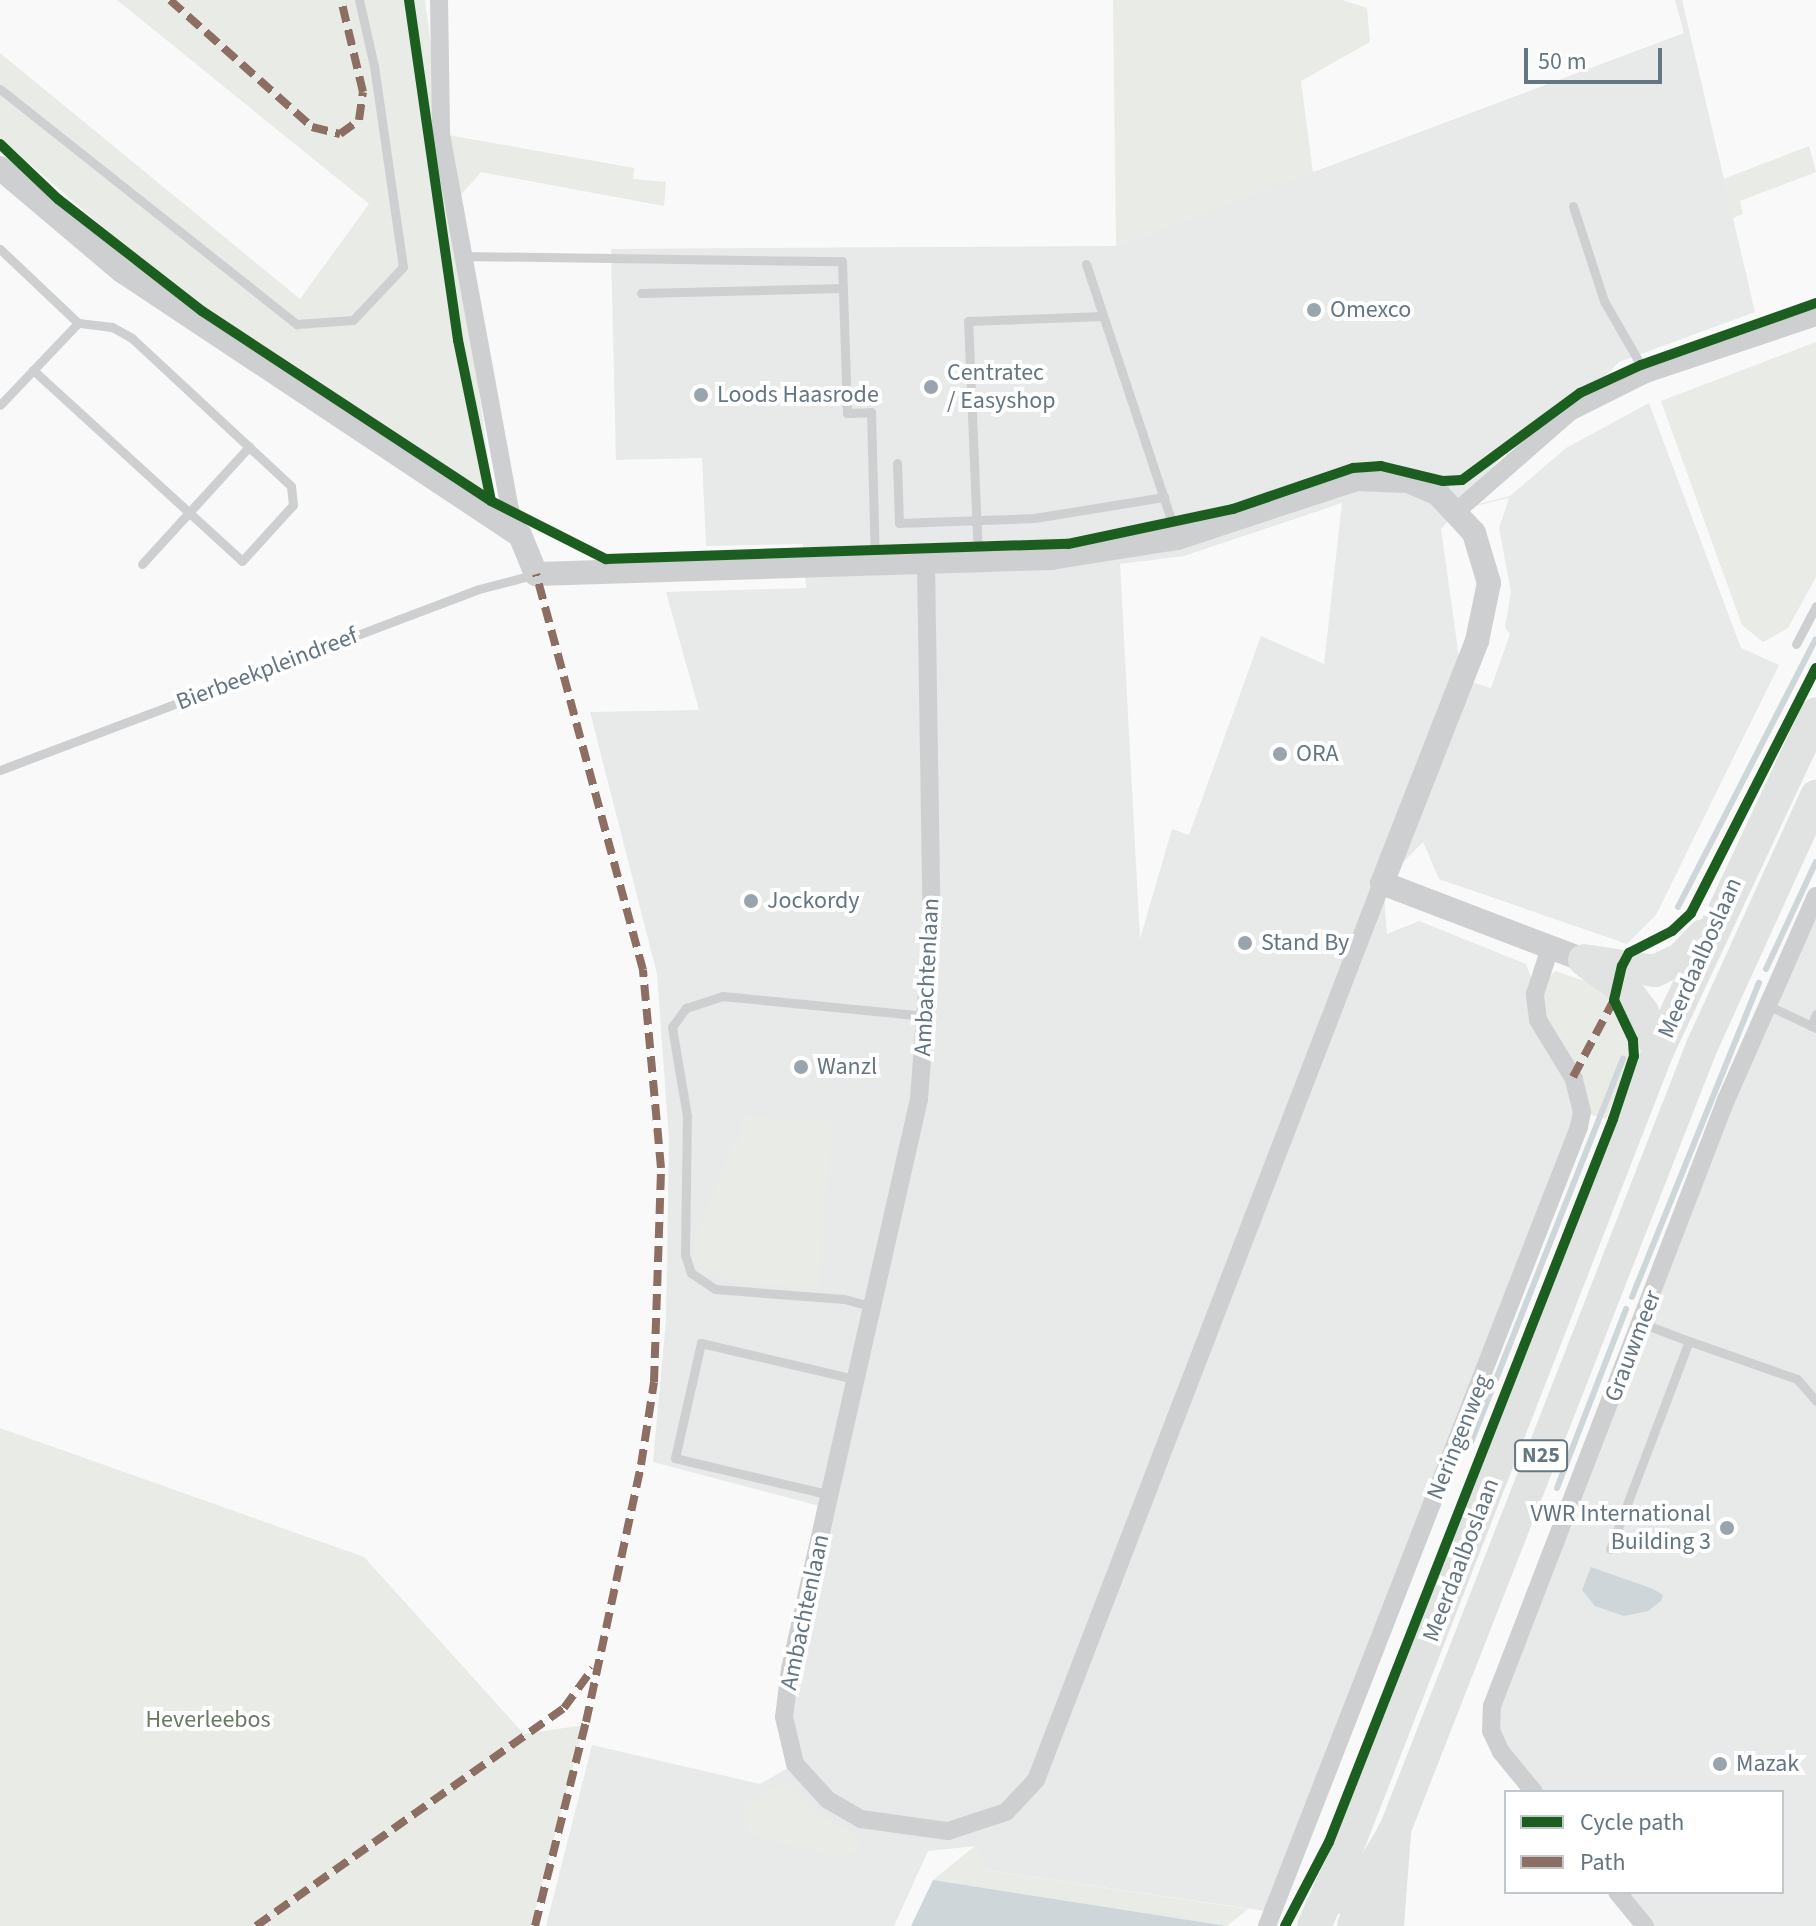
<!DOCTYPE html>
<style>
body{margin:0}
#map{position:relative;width:1816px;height:1926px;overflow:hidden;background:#f9f9f9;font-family:"Source Sans 3",sans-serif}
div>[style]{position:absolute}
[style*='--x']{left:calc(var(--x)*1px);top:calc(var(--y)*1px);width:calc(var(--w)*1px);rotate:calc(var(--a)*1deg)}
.built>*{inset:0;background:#e8e9e9}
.green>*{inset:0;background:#e8ebe6}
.water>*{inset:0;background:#ced6d9}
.stream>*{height:6px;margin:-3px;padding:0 3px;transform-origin:3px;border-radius:3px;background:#ced6d9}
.service>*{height:9px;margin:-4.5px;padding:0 4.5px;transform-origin:4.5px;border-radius:4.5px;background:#cecfd0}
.minor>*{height:18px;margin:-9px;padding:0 9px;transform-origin:9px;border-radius:9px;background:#cecfd0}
.tertiary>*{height:24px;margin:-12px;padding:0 12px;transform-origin:12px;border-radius:12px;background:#cecfd0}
.trunk>*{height:32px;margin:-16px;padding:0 16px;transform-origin:16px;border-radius:16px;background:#e1e2e2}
.motorway>*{height:34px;margin:-17px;padding:0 17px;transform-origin:17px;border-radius:17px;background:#e1e2e2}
.quiet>*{height:8px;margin-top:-4px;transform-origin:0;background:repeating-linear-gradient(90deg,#8d6e63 0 16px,transparent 0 24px)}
.cycleway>*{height:10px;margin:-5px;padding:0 5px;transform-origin:5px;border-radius:5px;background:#1b5e20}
.dots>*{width:22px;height:22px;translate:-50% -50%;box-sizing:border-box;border:4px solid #fff;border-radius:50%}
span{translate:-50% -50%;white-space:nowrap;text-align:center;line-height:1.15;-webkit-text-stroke:8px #fff;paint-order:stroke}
.shield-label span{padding:2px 6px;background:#fff;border:2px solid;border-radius:6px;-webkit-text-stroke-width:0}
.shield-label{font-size:22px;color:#657683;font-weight:700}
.poi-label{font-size:24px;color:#657683}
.left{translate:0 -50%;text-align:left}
.right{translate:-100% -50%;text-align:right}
.street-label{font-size:24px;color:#657683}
.park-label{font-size:24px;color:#687a64}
.legend{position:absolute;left:1504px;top:1790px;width:280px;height:104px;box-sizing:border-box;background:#fff;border:2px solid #c1c8cd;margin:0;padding:10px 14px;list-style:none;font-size:24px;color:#657683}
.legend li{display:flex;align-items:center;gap:16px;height:40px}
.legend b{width:40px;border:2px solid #c1c8cd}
.scale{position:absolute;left:1524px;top:48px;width:138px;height:36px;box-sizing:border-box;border:4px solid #657683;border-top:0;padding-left:10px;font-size:24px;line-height:28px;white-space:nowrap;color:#657683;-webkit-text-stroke:6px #fff;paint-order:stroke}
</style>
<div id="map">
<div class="built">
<div style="clip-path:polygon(evenodd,1675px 0,1682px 0,1755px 312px,1619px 362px,1570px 412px,1510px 446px,1459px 509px,1510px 496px,1566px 448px,1649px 403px,1741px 648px,1779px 665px,1656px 915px,1627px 944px,1439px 879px,1423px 842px,1383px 883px,1387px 934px,1419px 921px,1526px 964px,1582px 1112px,1272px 1912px,985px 1870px,976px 1846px,928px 1851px,894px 1926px,546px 1926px,592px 1745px,760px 1784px,795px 1764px,784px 1717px,827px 1508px,653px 1462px,666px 1320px,669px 1140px,657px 974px,590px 712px,699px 710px,666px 592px,806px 588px,803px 544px,706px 546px,702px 458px,616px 460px,611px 249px,1116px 246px,1684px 33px,1675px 0,1509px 498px,1499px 528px,1511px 592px,1505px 628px,1510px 634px,1491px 688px,1462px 679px,1441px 529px,1458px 510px,1509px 498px,1675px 0,1342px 503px,1324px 664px,1261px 636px,1189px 835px,1172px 829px,1140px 939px,1120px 564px,1184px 556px,1342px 503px)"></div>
<div style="clip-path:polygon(1816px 914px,1816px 1926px,1645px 1926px,1617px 1892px,1782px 1892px,1782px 1792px,1534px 1792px,1501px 1752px,1492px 1706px,1734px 1101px)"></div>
</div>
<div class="green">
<div style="clip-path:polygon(117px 0,425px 0,442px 134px,634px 168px,633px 179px,666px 182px,664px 206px,481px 172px,454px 203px,493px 497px,171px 286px,0 138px,0 53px,300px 299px,369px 204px)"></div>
<div style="clip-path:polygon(1113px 0,1342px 0,1367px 8px,1370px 42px,1301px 81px,1313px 173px,1116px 246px)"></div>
<div style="clip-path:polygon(1809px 146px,1816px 172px,1740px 201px,1743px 214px,1733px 218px,1723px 179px)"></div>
<div style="clip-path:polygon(1816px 342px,1816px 577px,1788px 628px,1763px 642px,1742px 625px,1661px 401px)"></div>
<div style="clip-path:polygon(1555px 971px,1609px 989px,1614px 1013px,1628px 1038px,1631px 1056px,1606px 1119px,1582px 1112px,1535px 994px)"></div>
<div style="clip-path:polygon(742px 1115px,833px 1122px,818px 1289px,725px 1280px,699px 1266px,693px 1241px,731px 1149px,741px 1138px)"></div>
<div style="clip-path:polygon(0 1428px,364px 1557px,524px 1734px,584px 1725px,531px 1926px,0 1926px)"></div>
<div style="clip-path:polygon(780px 1784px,791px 1786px,813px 1810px,858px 1836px,858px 1851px,841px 1857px,763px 1839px,748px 1831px,742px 1815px,745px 1804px)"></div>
<div style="clip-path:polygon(976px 1845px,985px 1870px,1248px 1909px,1227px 1926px,933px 1880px)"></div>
</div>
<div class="water">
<div style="clip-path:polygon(1591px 1567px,1653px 1589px,1663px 1595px,1661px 1601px,1648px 1611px,1624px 1616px,1595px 1606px,1582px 1590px)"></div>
<div style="clip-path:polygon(933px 1880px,1227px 1926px,911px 1926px)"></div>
</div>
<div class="stream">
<div style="--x:1678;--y:907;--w:301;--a:-62.8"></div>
<div style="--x:1766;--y:969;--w:118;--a:-65"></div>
<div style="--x:1632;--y:1297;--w:339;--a:-68"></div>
<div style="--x:1468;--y:1450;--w:421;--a:-68.4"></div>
<div style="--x:1557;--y:1488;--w:192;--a:-68.9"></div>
</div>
<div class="service">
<div style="--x:0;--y:89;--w:379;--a:38.4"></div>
<div style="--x:297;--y:324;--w:56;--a:-4.1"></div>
<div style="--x:353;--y:320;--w:73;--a:-46.7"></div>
<div style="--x:403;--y:267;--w:203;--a:-98.2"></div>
<div style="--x:374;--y:66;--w:68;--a:-102.8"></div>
<div style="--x:1573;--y:206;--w:100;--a:71.9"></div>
<div style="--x:1604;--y:301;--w:84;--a:60.1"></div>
<div style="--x:0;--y:249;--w:108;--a:43.5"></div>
<div style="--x:78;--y:323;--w:113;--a:133.6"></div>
<div style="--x:463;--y:256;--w:379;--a:0.8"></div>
<div style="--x:842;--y:261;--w:152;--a:88.1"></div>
<div style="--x:847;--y:413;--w:24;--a:-2"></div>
<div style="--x:871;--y:412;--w:149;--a:88.5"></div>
<div style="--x:1086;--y:264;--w:289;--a:71.6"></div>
<div style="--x:641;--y:293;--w:202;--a:-1.4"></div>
<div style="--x:33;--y:370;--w:283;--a:42.4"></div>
<div style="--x:242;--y:561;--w:76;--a:-47.7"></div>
<div style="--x:293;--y:505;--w:19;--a:-96"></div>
<div style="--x:291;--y:486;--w:217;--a:-137.1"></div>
<div style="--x:132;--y:338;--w:23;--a:-151"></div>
<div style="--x:112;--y:327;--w:34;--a:-173"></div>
<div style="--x:897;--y:463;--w:60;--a:88.1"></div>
<div style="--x:899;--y:523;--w:135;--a:-2.1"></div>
<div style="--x:1034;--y:518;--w:132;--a:-9.2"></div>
<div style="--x:978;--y:558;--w:237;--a:-92.4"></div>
<div style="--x:968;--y:321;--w:135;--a:-2.1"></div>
<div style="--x:142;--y:564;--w:159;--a:-47.6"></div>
<div style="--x:1796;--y:644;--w:43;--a:-62.2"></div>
<div style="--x:0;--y:770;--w:512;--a:-20.7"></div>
<div style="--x:479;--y:589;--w:56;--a:-14.5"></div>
<div style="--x:1767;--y:1005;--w:54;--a:25.1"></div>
<div style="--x:1811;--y:1026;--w:13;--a:-67"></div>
<div style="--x:874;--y:1307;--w:31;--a:-165"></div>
<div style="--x:844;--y:1299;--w:129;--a:-175.6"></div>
<div style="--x:715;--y:1289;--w:29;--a:-146"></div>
<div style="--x:691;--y:1273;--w:19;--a:-108"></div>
<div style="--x:685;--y:1255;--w:139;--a:-89.2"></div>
<div style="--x:687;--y:1116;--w:90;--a:-99.6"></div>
<div style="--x:672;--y:1027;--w:24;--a:-54"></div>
<div style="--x:686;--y:1008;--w:38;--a:-18"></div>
<div style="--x:722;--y:996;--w:204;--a:5.6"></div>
<div style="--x:1641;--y:1323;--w:51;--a:20.6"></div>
<div style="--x:831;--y:1495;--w:160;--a:-166.7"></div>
<div style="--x:675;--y:1458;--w:118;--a:-77.3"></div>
<div style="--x:701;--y:1343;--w:158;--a:13.2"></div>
<div style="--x:1610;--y:1549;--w:222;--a:-69.2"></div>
<div style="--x:1689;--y:1341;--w:114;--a:19.4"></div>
<div style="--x:1797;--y:1379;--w:29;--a:49"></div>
</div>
<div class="minor">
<div style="--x:439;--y:0;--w:134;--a:89.1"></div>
<div style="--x:441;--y:134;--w:382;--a:79.6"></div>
<div style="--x:510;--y:510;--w:27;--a:68"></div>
<div style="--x:1458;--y:510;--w:149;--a:-41.2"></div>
<div style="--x:1570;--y:412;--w:85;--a:-26.6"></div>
<div style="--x:1646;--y:374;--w:179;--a:-18.5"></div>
<div style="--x:926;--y:564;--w:362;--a:89.1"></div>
<div style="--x:932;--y:926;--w:173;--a:94.3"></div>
<div style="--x:919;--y:1099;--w:584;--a:102.75"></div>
<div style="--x:790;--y:1669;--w:48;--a:97.1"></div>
<div style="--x:784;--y:1717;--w:48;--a:76.8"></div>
<div style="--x:795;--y:1764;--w:49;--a:47.5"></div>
<div style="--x:828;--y:1800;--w:38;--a:30"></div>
<div style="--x:861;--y:1819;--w:88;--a:7.9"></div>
<div style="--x:948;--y:1831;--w:61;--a:-18.1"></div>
<div style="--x:1006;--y:1812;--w:44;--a:-46.8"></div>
<div style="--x:1036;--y:1780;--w:961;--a:-68.91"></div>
<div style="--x:1534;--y:1792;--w:52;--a:-129.5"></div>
<div style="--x:1501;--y:1752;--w:23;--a:-115"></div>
<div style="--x:1491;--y:1731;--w:25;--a:-88"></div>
<div style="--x:1492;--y:1706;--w:650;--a:-68.89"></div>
<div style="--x:1726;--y:1100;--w:223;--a:-66.2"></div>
<div style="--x:1617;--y:1892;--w:44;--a:50.5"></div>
<div style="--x:1267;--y:1926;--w:858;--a:-68.67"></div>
<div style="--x:1579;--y:1127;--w:15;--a:-79"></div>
<div style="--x:1582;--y:1112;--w:34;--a:-104"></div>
<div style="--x:1574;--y:1079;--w:69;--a:-121.4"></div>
<div style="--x:1538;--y:1020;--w:26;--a:-97"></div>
<div style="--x:1535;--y:994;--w:48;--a:-71.9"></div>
</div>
<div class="tertiary">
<div style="--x:0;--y:168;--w:160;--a:40.2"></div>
<div style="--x:122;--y:271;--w:478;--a:33.6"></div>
<div style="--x:520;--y:535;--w:42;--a:67.7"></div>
<div style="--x:536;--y:574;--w:515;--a:-1.78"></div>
<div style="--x:1051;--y:558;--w:128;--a:-9"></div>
<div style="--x:1177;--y:538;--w:188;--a:-18.2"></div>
<div style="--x:1356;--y:479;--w:52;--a:2.2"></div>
<div style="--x:1408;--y:481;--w:33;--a:23"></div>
<div style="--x:1438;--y:494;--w:53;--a:47.3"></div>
<div style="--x:1474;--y:533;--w:52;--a:73.3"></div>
<div style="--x:1489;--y:583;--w:59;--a:101.7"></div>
<div style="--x:1477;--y:641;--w:260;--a:111.4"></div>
<div style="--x:1382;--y:883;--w:216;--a:20.9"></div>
</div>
<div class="trunk">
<div style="--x:1584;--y:960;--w:72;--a:8.8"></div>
<div style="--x:1655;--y:971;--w:28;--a:-26"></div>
<div style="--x:1680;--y:959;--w:33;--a:-46"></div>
<div style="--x:1590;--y:965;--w:45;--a:35.1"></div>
<div style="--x:1627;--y:991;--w:26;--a:53"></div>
<div style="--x:1643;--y:1012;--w:42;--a:69"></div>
<div style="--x:1333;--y:1899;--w:24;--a:-81"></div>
<div style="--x:1337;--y:1875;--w:884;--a:-68.72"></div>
<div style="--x:1658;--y:1051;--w:373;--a:-64.9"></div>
<div style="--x:1353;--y:1926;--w:59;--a:-72.2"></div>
<div style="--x:1371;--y:1870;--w:44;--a:-58.8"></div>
<div style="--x:1394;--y:1832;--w:844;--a:-68.6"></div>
<div style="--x:1702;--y:1046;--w:275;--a:-65.5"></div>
</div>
<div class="motorway">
<div style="--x:1314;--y:1926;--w:56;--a:-65.7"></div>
<div style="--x:1387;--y:1926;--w:94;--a:-85.7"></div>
</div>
<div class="quiet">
<div style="--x:170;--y:0;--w:191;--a:41.8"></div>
<div style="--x:312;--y:127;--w:29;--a:14"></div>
<div style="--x:340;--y:134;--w:24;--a:-36"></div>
<div style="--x:359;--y:120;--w:28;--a:-82"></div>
<div style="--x:363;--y:92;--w:95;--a:-103.4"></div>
<div style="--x:1573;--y:1077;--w:87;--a:-62"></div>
<div style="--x:256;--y:1926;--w:377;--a:-35.3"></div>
<div style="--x:564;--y:1708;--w:49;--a:-54.1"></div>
<div style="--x:535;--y:1926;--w:210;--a:-76"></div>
<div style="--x:586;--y:1722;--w:263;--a:-77.9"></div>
<div style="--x:641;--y:1465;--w:84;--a:-81.1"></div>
<div style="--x:654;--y:1382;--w:214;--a:-88.1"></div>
<div style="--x:661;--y:1168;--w:199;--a:-95.2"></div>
<div style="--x:643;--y:970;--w:410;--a:-105.1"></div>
</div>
<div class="cycleway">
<div style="--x:409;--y:0;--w:344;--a:81.8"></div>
<div style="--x:458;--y:340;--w:164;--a:78.4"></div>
<div style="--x:0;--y:144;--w:80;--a:43.5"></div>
<div style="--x:58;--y:199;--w:182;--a:37.9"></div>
<div style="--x:202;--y:311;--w:346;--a:33.3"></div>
<div style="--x:491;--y:501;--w:129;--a:26.8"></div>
<div style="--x:606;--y:559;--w:462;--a:-1.9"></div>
<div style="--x:1068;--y:544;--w:169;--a:-12"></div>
<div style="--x:1233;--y:509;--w:127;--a:-18.9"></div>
<div style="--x:1353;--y:468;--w:28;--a:-4"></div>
<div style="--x:1381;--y:466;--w:64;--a:13.6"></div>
<div style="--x:1443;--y:481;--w:19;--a:-3"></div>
<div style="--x:1462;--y:480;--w:147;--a:-36.4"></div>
<div style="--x:1580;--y:393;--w:67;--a:-24.7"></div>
<div style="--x:1641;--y:365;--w:186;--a:-19.5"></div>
<div style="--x:1285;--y:1926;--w:95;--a:-62.4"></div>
<div style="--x:1329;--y:1842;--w:777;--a:-68.55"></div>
<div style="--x:1613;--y:1119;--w:66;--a:-71.6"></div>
<div style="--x:1634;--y:1056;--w:16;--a:-94"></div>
<div style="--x:1633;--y:1040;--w:44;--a:-115.4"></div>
<div style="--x:1614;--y:1000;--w:35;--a:-77"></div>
<div style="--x:1622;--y:966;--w:15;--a:-62"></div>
<div style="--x:1629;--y:953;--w:48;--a:-27.1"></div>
<div style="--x:1672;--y:931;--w:26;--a:-43"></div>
<div style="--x:1691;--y:913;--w:275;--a:-63"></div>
</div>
<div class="dots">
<div style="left:1314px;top:310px;background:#99a4ac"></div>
<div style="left:931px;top:387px;background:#99a4ac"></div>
<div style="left:701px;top:395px;background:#99a4ac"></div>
<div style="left:1280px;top:754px;background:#99a4ac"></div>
<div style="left:751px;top:901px;background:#99a4ac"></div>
<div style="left:1245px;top:943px;background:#99a4ac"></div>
<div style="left:801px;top:1067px;background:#99a4ac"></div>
<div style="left:1727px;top:1528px;background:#99a4ac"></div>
<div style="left:1720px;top:1764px;background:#99a4ac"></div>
</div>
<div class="shield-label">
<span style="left:1541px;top:1456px">N25</span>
</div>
<div class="poi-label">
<span class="left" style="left:1330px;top:310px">Omexco</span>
<span class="left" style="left:947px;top:387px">Centratec<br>/ Easyshop</span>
<span class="left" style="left:717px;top:395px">Loods Haasrode</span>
<span class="left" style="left:1296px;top:754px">ORA</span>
<span class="left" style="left:767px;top:901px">Jockordy</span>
<span class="left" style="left:1261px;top:943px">Stand By</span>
<span class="left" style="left:817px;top:1067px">Wanzl</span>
<span class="right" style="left:1711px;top:1528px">VWR International<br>Building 3</span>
<span class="left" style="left:1736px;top:1764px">Mazak</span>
</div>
<div class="street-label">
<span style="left:267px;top:669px;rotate:-21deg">Bierbeekpleindreef</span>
<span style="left:1700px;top:958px;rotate:-66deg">Meerdaalboslaan</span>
<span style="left:927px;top:977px;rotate:-87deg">Ambachtenlaan</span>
<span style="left:1633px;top:1346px;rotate:-69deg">Grauwmeer</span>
<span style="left:1459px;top:1437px;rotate:-68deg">Neringenweg</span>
<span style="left:1461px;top:1560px;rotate:-69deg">Meerdaalboslaan</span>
<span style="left:805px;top:1612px;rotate:-78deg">Ambachtenlaan</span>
</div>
<div class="park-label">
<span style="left:208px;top:1720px">Heverleebos</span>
</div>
<ul class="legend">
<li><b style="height:10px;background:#1b5e20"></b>Cycle path</li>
<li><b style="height:10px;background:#8d6e63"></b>Path</li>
</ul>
<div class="scale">50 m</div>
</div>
